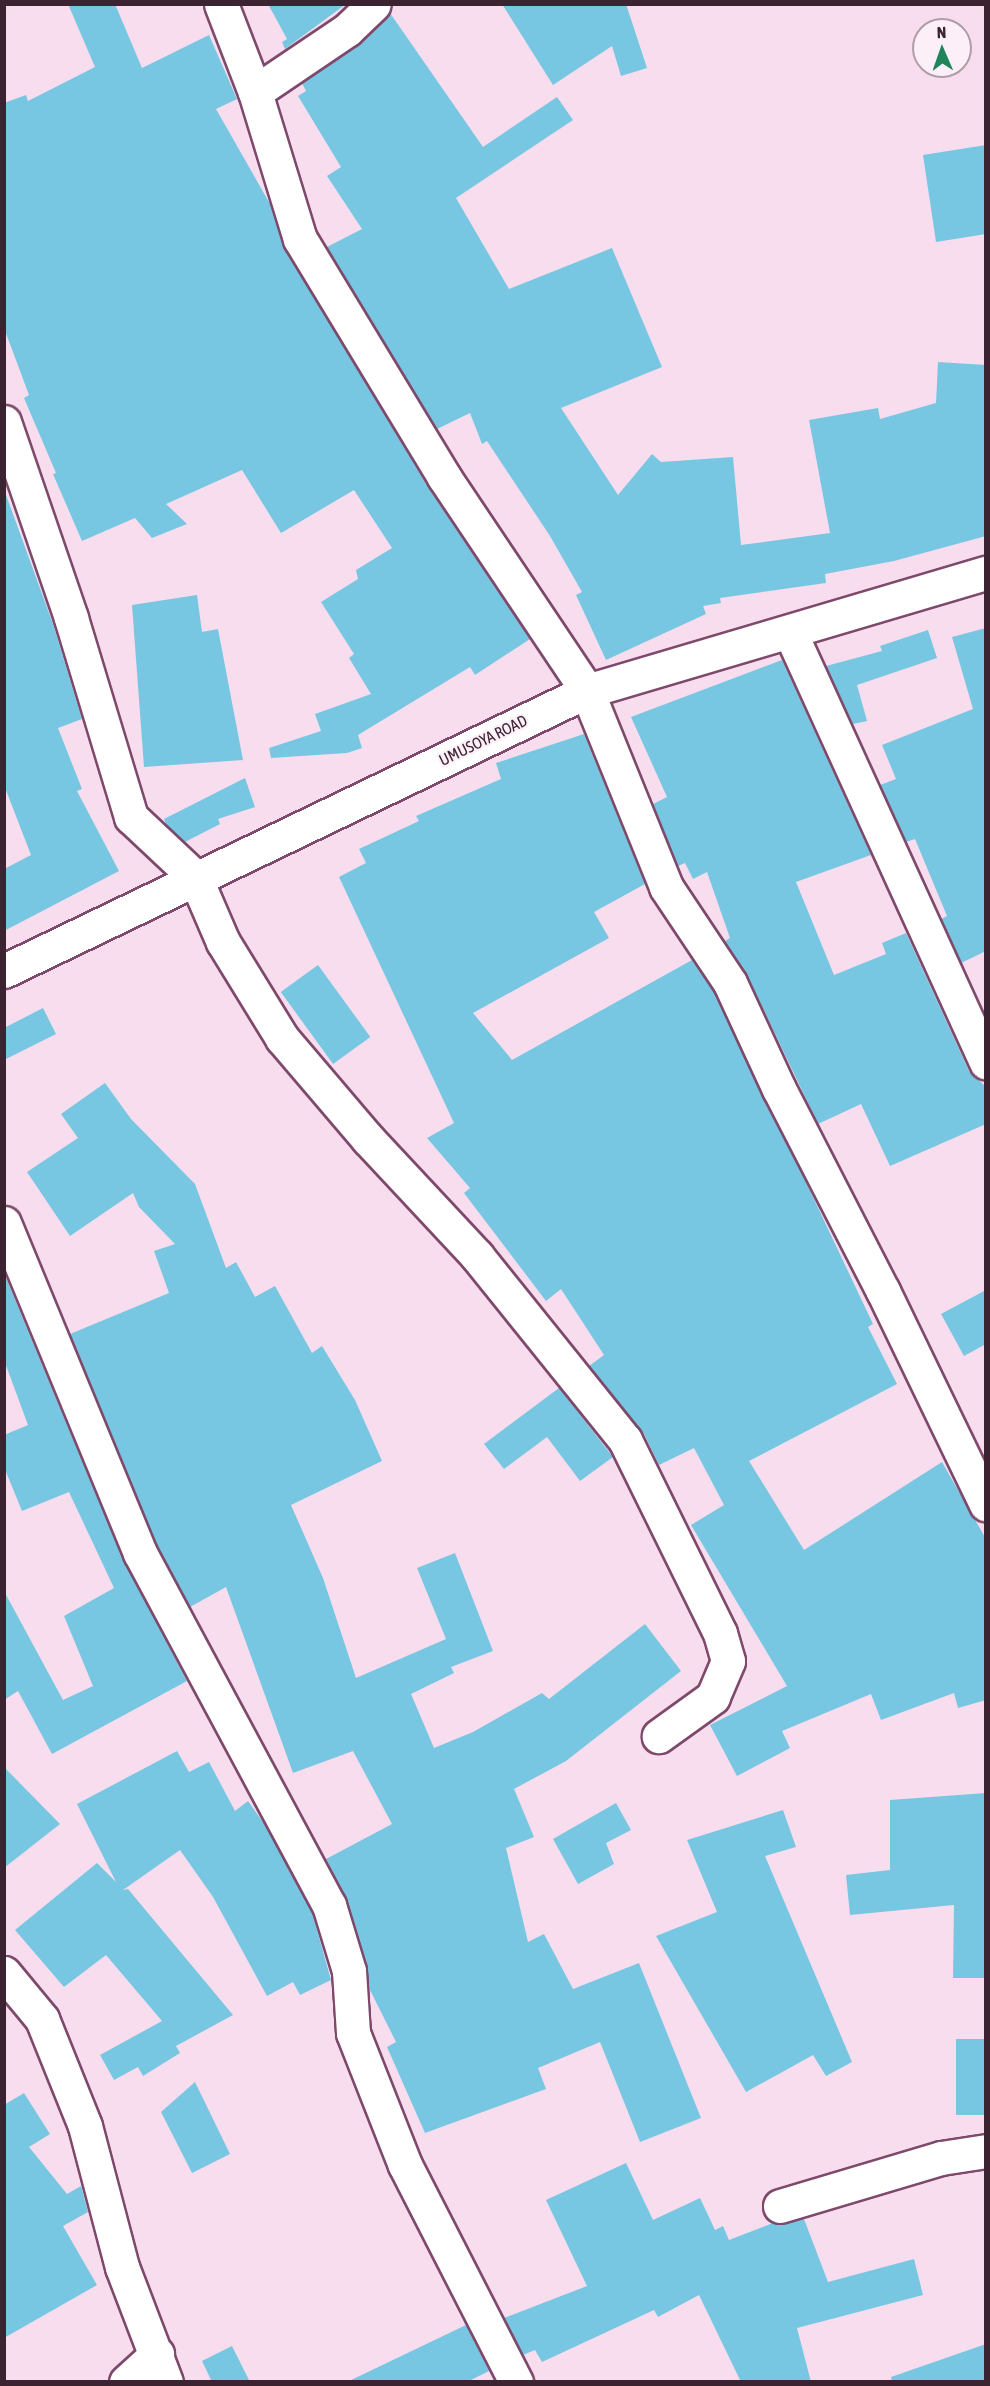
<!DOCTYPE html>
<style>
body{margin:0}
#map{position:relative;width:990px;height:2386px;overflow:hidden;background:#f7dded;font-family:"Asap Condensed",sans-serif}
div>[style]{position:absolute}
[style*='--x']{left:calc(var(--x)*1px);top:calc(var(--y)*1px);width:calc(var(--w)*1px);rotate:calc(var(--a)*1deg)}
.building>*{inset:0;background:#78c7e2;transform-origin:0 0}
.roads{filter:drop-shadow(2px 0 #7e496b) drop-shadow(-2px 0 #7e496b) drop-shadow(0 2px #7e496b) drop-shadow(0 -2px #7e496b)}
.minor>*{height:33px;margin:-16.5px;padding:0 16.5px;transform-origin:16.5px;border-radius:16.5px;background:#fff}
.major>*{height:33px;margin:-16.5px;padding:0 16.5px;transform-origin:16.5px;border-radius:16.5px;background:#fff}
span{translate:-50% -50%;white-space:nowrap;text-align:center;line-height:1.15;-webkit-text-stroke:4.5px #fceff7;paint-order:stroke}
.street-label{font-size:16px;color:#3b2332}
.frame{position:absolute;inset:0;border:6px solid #3b2332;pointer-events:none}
.north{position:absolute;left:912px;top:18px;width:60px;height:60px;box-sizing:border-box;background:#fceff7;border:2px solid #af9da8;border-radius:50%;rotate:358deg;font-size:16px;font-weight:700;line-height:24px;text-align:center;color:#3b2332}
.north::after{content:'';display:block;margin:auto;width:21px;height:27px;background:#21835c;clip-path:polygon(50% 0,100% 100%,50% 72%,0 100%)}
</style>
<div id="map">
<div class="building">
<div style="clip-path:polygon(68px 4px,115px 4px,142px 68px,209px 35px,237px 99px,216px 109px,270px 204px,284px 248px,428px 487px,530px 639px,475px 675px,470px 667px,358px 735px,362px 748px,347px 753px,271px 758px,269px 748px,321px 731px,315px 714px,371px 694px,349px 658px,354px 654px,321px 602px,358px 579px,356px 570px,392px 548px,354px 490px,281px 533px,242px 470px,166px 504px,187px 524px,152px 538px,135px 518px,82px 541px,53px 474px,56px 473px,24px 398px,29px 395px,4px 328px,4px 103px,26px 95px,28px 101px,95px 67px)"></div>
<div style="clip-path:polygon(268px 4px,346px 4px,285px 49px,282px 42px,287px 39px)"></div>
<div style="clip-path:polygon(502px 4px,626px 4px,647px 68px,621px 76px,612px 46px,553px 85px)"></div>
<div style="clip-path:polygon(390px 13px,483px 147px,557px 97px,573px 120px,456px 198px,509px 289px,612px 248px,662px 367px,561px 408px,618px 495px,652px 454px,661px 462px,733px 457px,741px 545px,830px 533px,809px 420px,878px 408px,880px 419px,936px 403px,938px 362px,986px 365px,986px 536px,894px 561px,825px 574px,826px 583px,720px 598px,721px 603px,703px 606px,706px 614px,606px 660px,576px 595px,582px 592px,550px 536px,487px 441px,482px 444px,470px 413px,437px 429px,327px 247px,362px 229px,327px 176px,341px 167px,298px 96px,306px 91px,302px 83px,357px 46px)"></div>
<div style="clip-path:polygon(986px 145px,986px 234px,936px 242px,923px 155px)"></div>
<div style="clip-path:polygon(5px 492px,53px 624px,82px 719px,58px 728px,82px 789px,77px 791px,119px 871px,4px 931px,4px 869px,31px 855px,4px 785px)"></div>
<div style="clip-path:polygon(197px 595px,202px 632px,218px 629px,243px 760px,144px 767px,132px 605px)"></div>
<div style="clip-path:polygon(986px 628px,986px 951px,961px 963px,941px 919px,947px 916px,915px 839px,906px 842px,880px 785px,896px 779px,882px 745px,973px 709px,952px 637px)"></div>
<div style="clip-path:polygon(928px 630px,937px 658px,857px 685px,867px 721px,853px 724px,826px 666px,882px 651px,880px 646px)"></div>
<div style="clip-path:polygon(782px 660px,871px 855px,796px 882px,834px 975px,886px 954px,882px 943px,906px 933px,969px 1071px,986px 1087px,986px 1124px,890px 1166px,861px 1104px,818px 1124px,747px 975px,725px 941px,730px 938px,707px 872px,693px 879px,685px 863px,678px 866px,653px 804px,667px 797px,631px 717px)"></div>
<div style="clip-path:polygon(584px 734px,645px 884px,594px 912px,609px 938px,473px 1013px,512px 1060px,692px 960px,714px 992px,802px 1174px,873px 1324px,868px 1327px,897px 1384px,749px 1461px,804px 1550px,942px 1462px,986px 1539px,986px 1700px,958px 1708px,954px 1693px,881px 1720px,871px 1694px,782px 1731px,790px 1748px,737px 1776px,710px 1725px,787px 1686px,691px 1525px,724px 1505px,694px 1448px,659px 1465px,644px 1434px,589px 1366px,604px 1355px,561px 1289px,546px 1301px,464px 1193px,470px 1188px,427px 1138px,454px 1123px,339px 877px,366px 863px,359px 849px,419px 821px,416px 816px,501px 779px,496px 763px)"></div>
<div style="clip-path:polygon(245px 778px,255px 807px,218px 819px,220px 824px,185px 842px,166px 824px,164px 819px)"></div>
<div style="left:318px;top:965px;width:89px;height:46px;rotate:54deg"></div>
<div style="clip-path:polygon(43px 1008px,56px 1034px,4px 1060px,4px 1028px)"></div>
<div style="clip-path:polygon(105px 1083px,131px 1119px,195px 1184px,226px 1268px,236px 1262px,255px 1297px,275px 1286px,312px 1353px,322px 1346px,355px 1400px,382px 1461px,291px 1505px,323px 1578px,356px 1678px,446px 1639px,417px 1568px,455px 1553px,493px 1651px,451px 1667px,454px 1673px,411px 1694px,434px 1748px,473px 1732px,542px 1693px,549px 1699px,645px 1624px,681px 1671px,566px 1761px,514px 1789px,534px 1837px,506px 1848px,528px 1942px,544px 1934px,573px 1989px,639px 1963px,701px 2118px,640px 2142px,600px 2042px,538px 2068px,546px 2089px,425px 2133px,387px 2047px,396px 2042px,369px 1988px,367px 1966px,347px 1900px,326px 1859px,392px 1824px,353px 1751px,293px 1773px,226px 1587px,190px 1607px,157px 1545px,70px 1334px,169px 1293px,154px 1251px,175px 1244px,139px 1207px,133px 1193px,70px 1236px,27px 1172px,78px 1138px,61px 1114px)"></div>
<div style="clip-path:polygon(4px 1273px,123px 1560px,187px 1681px,52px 1754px,18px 1691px,4px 1700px,4px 1591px,63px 1700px,93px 1686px,64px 1616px,114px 1588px,69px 1492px,22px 1511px,4px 1467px,4px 1435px,28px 1425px,4px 1360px)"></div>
<div style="clip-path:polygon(986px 1290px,986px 1344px,964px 1356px,941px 1314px)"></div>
<div style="clip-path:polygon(559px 1388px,613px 1457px,580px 1481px,547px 1437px,504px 1469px,484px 1444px)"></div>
<div style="clip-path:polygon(177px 1751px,189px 1772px,209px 1762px,235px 1811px,248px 1801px,265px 1825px,312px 1912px,331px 1980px,300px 1995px,293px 1982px,267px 1996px,213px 1897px,180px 1850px,123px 1890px,128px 1889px,233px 2015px,176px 2046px,180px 2053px,143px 2076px,138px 2067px,114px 2080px,100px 2055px,162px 2021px,106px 1955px,64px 1987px,15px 1930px,97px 1863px,116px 1882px,77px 1804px)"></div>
<div style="clip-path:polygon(4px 1767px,60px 1824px,4px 1868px)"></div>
<div style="clip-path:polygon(986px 1793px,986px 1978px,953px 1978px,954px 1905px,850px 1915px,846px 1875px,890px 1870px,890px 1800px)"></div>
<div style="clip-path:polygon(616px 1803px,631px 1830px,606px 1843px,614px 1864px,578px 1884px,553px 1839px)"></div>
<div style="clip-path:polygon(783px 1810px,796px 1847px,765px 1856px,852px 2062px,826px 2076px,813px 2055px,746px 2092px,656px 1936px,717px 1912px,687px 1840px)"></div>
<div style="left:986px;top:2039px;width:76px;height:30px;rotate:90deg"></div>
<div style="clip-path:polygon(195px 2082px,230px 2154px,192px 2173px,161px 2112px)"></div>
<div style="clip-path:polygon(24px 2093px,50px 2134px,29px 2147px,67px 2194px,81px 2186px,88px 2212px,63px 2226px,97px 2285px,4px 2338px,4px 2105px)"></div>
<div style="clip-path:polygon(626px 2163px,653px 2220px,700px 2198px,715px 2230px,723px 2226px,729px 2240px,773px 2223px,804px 2219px,828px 2282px,914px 2259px,923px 2295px,797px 2328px,811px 2382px,741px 2382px,699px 2295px,658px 2317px,654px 2310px,542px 2362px,535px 2350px,523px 2355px,504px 2318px,587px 2286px,546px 2200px)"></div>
<div style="clip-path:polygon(466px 2325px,489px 2371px,467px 2382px,347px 2382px)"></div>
<div style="clip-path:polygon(986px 2344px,986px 2382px,892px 2382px,891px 2377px)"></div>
<div style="clip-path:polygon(232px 2346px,250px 2382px,212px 2382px,202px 2361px)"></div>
</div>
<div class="roads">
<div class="minor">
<div style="--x:221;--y:4;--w:94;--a:68.9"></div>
<div style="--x:255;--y:92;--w:154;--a:73"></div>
<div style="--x:300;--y:239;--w:278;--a:58.8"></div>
<div style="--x:444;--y:477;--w:257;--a:56.2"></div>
<div style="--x:587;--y:691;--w:211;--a:68"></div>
<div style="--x:666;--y:887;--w:115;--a:56.3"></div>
<div style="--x:730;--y:983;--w:117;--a:65.2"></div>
<div style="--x:779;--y:1089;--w:227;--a:62.8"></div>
<div style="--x:883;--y:1291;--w:237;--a:64.2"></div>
<div style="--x:255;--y:92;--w:111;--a:-34"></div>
<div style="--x:347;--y:30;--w:37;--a:-44"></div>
<div style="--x:4;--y:422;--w:207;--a:71.1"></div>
<div style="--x:71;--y:618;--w:208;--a:73.2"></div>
<div style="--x:131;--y:817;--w:88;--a:43.2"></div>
<div style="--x:195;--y:877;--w:71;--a:66.7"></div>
<div style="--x:223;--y:942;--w:113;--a:58.4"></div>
<div style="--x:282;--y:1038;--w:133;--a:49.6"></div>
<div style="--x:368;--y:1139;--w:160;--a:47"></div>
<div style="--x:477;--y:1256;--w:236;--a:51.2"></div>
<div style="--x:625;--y:1440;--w:215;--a:63.8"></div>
<div style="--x:720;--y:1633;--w:29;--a:74"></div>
<div style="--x:728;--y:1661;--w:39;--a:113"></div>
<div style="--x:713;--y:1697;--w:67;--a:144.2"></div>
<div style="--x:790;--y:632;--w:473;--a:65.5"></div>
<div style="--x:4;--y:1223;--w:357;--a:67.6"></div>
<div style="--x:140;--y:1553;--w:400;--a:61.8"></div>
<div style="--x:329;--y:1905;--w:69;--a:73.1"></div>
<div style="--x:349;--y:1971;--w:62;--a:86.3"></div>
<div style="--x:353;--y:2033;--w:142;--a:68.5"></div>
<div style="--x:405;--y:2165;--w:244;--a:62.9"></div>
<div style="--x:4;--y:1973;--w:60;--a:50.4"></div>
<div style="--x:42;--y:2019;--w:115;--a:68.1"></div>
<div style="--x:85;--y:2126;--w:146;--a:75.3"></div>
<div style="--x:122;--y:2267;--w:123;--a:69.1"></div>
<div style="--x:780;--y:2206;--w:168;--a:-16.6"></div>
<div style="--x:941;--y:2158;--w:46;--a:-8.8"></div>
<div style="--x:126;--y:2382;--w:42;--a:-42.1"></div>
</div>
<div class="major">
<div style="--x:4;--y:971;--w:647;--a:-25.65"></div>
<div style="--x:587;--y:691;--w:416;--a:-16.5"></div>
</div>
</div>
<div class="street-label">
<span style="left:483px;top:740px;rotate:-26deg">UMUSOYA ROAD</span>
</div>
<div class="frame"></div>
<div class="north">N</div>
</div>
